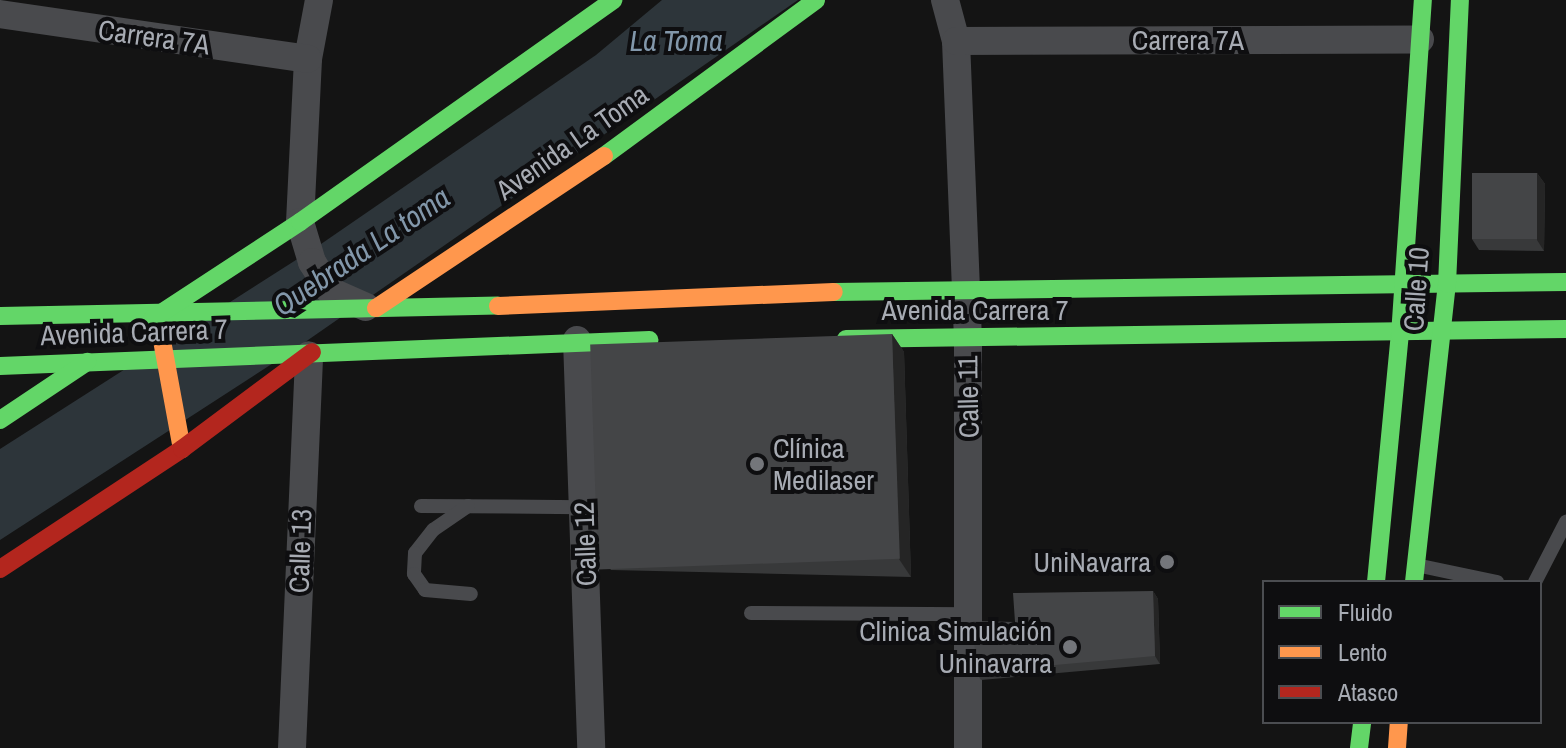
<!DOCTYPE html>
<meta charset="utf-8">
<style>
body{margin:0}
#map{position:relative;width:1566px;height:748px;overflow:hidden;background:#141414;font-family:"Archivo Narrow",sans-serif}
div>[style]{position:absolute}
[style*='--x']{left:calc(var(--x)*1px);top:calc(var(--y)*1px);width:calc(var(--w)*1px);rotate:calc(var(--a)*1deg)}
.water>*{inset:0;background:#2d353a}
.lane>*{height:14px;margin:-7px;padding:0 7px;transform-origin:7px;border-radius:7px;background:#494a4d}
.street>*{height:28px;margin:-14px;padding:0 14px;transform-origin:14px;border-radius:14px;background:#494a4d}
.fast>*{height:18px;margin:-9px;padding:0 9px;transform-origin:9px;border-radius:9px;background:#63d668}
.slow>*{height:18px;margin:-9px;padding:0 9px;transform-origin:9px;border-radius:9px;background:#ff974d}
.jam>*{height:18px;margin:-9px;padding:0 9px;transform-origin:9px;border-radius:9px;background:#b3261e}
.wall>*{inset:0;background:#38393a}
.shaded-wall>*{inset:0;background:#252525}
.building>*{inset:0;background:#444547;transform-origin:0 0}
.dots>*{width:22px;height:22px;translate:-50% -50%;box-sizing:border-box;border:4px solid #0e0e10;border-radius:50%}
span{translate:-50% -50%;white-space:nowrap;text-align:center;line-height:1.15;-webkit-text-stroke:8px #0e0e10;paint-order:stroke}
.street-label{font-size:28px;color:#a7abb3}
.poi-label{font-size:28px;color:#a7abb3}
.left{translate:0 -50%;text-align:left}
.right{translate:-100% -50%;text-align:right}
.water-label{font-size:30px;color:#8297aa;font-style:italic}
.legend{position:absolute;left:1262px;top:580px;width:280px;height:144px;box-sizing:border-box;background:#0e0e10;border:2px solid #4b4d51;margin:0;padding:10px 14px;list-style:none;font-size:24px;color:#a7abb3}
.legend li{display:flex;align-items:center;gap:16px;height:40px}
.legend b{width:40px;border:2px solid #4b4d51}
</style>
<div id="map">
<div class="water">
<div style="clip-path:polygon(662px 0,798px 0,298px 347px,0 540px,0 449px,321px 244px,596px 55px)"></div>
</div>
<div class="lane">
<div style="--x:421;--y:506;--w:162;--a:0.4"></div>
<div style="--x:468;--y:506;--w:42;--a:145.6"></div>
<div style="--x:433;--y:530;--w:29;--a:128"></div>
<div style="--x:415;--y:553;--w:21;--a:93"></div>
<div style="--x:414;--y:574;--w:19;--a:55"></div>
<div style="--x:425;--y:590;--w:46;--a:5"></div>
<div style="--x:1416;--y:565;--w:83;--a:11.9"></div>
<div style="--x:1535;--y:582;--w:68;--a:-62.7"></div>
<div style="--x:751;--y:613;--w:219;--a:0.3"></div>
</div>
<div class="street">
<div style="--x:319;--y:0;--w:60;--a:100.6"></div>
<div style="--x:308;--y:59;--w:163;--a:92.8"></div>
<div style="--x:300;--y:222;--w:42;--a:73.3"></div>
<div style="--x:312;--y:262;--w:34;--a:58"></div>
<div style="--x:330;--y:291;--w:39;--a:24"></div>
<div style="--x:945;--y:0;--w:42;--a:75"></div>
<div style="--x:956;--y:41;--w:298;--a:87.7"></div>
<div style="--x:968;--y:339;--w:409;--a:90"></div>
<div style="--x:0;--y:14;--w:311;--a:8.3"></div>
<div style="--x:956;--y:41;--w:464;--a:-0.2"></div>
<div style="--x:577;--y:340;--w:408;--a:88"></div>
<div style="--x:292;--y:748;--w:393;--a:-87.5"></div>
</div>
<div class="fast">
<div style="--x:604;--y:156;--w:263;--a:-36.3"></div>
<div style="--x:834;--y:292;--w:732;--a:-0.78"></div>
<div style="--x:0;--y:316;--w:498;--a:-1.2"></div>
<div style="--x:152;--y:319;--w:177;--a:-33.2"></div>
<div style="--x:300;--y:222;--w:384;--a:-35.3"></div>
<div style="--x:846;--y:339;--w:720;--a:-0.8"></div>
<div style="--x:0;--y:366;--w:650;--a:-2.29"></div>
<div style="--x:0;--y:420;--w:105;--a:-33.7"></div>
<div style="--x:1376;--y:582;--w:248;--a:-84.5"></div>
<div style="--x:1400;--y:335;--w:336;--a:-86.1"></div>
<div style="--x:1414;--y:582;--w:300;--a:-83.7"></div>
<div style="--x:1447;--y:284;--w:284;--a:-87.4"></div>
<div style="--x:1359;--y:748;--w:26;--a:-83"></div>
</div>
<div class="slow">
<div style="--x:498;--y:306;--w:336;--a:-2.4"></div>
<div style="--x:376;--y:308;--w:274;--a:-33.7"></div>
<div style="--x:161;--y:335;--w:116;--a:79.6"></div>
<div style="--x:1397;--y:748;--w:26;--a:-86"></div>
</div>
<div class="jam">
<div style="--x:0;--y:569;--w:218;--a:-33.4"></div>
<div style="--x:182;--y:449;--w:162;--a:-36.7"></div>
</div>
<div class="wall">
<div style="clip-path:polygon(1537px 173px,1545px 184px,1544px 251px,1479px 250px,1472px 239px)"></div>
<div style="clip-path:polygon(892px 334px,904px 352px,911px 577px,611px 570px,598px 552px)"></div>
<div style="clip-path:polygon(1153px 591px,1158px 599px,1160px 664px,981px 680px,976px 672px,1015px 622px)"></div>
</div>
<div class="shaded-wall">
<div style="clip-path:polygon(1537px 173px,1545px 184px,1544px 251px,1537px 240px)"></div>
<div style="clip-path:polygon(892px 334px,904px 352px,911px 577px,899px 559px)"></div>
<div style="clip-path:polygon(1153px 591px,1158px 599px,1160px 664px,1155px 656px)"></div>
</div>
<div class="building">
<div style="left:1472px;top:173px;width:65px;height:66px"></div>
<div style="left:892px;top:334px;width:225px;height:302px;rotate:88deg"></div>
<div style="clip-path:polygon(1153px 591px,1155px 656px,976px 672px,973px 621px,1015px 622px,1013px 593px)"></div>
</div>
<div class="dots">
<div style="left:757px;top:464px;background:#74767b"></div>
<div style="left:1167px;top:562px;background:#74767b"></div>
<div style="left:1070px;top:647px;background:#74767b"></div>
</div>
<div class="street-label">
<span style="left:154px;top:37px;rotate:8deg">Carrera 7A</span>
<span style="left:1188px;top:40px">Carrera 7A</span>
<span style="left:572px;top:142px;rotate:-35deg">Avenida La Toma</span>
<span style="left:1416px;top:289px;rotate:-86deg">Calle 10</span>
<span style="left:975px;top:310px">Avenida Carrera 7</span>
<span style="left:134px;top:332px;rotate:-2deg">Avenida Carrera 7</span>
<span style="left:968px;top:397px;rotate:-91deg">Calle 11</span>
<span style="left:585px;top:544px;rotate:-92deg">Calle 12</span>
<span style="left:300px;top:551px;rotate:-88deg">Calle 13</span>
</div>
<div class="poi-label">
<span class="left" style="left:773px;top:464px">Clínica<br>Medilaser</span>
<span class="right" style="left:1151px;top:562px">UniNavarra</span>
<span class="right" style="left:1052px;top:647px">Clinica Simulación<br>Uninavarra</span>
</div>
<div class="water-label">
<span style="left:676px;top:40px">La Toma</span>
<span style="left:361px;top:251px;rotate:-34deg">Quebrada La toma</span>
</div>
<ul class="legend">
<li><b style="height:10px;background:#63d668"></b>Fluido</li>
<li><b style="height:10px;background:#ff974d"></b>Lento</li>
<li><b style="height:10px;background:#b3261e"></b>Atasco</li>
</ul>
</div>
